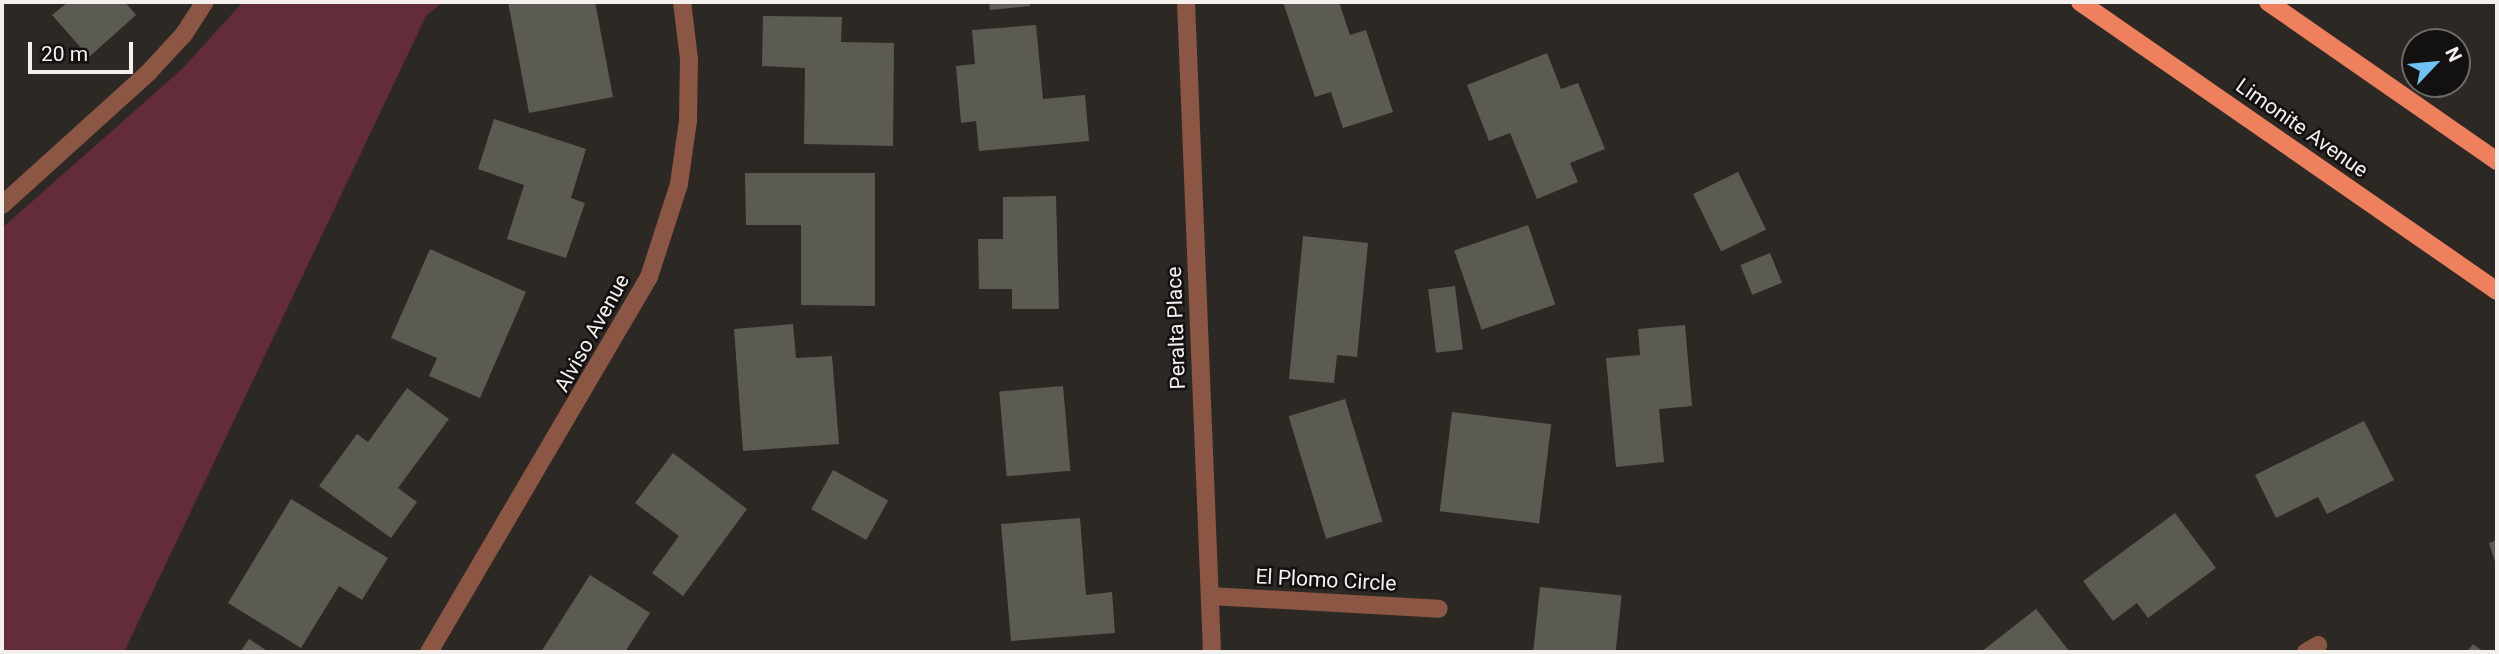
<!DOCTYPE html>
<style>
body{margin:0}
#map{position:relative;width:2499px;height:654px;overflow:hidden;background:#2c2823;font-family:Roboto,sans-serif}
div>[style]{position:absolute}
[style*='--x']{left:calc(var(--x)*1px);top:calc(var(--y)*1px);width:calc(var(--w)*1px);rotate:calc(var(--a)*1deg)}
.green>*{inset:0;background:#642b3a}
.building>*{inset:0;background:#5b5b54;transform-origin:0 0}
.minor>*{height:18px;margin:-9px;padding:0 9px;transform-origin:9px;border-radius:9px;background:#8c5645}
.primary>*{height:18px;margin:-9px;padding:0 9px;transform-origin:9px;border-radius:9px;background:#ee805e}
span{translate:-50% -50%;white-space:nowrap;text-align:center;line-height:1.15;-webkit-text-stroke:5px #13110f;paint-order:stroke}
.street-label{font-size:21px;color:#f3f0ed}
.frame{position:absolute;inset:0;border:4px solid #f3f0ed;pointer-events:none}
.north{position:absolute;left:2401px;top:28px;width:70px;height:70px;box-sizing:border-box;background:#13110f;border:2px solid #6d6a68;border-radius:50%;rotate:64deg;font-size:19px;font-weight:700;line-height:28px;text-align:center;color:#f3f0ed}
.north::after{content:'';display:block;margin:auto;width:24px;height:32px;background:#70c2f4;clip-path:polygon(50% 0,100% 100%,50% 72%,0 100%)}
.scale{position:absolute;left:28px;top:42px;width:105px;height:32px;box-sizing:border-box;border:4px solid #f3f0ed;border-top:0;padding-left:9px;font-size:21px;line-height:24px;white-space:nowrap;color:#f3f0ed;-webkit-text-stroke:5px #13110f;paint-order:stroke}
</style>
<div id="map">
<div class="green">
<div style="clip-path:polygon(243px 2px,443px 2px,426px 16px,124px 652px,2px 652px,2px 228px,182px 69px)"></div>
</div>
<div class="building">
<div style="clip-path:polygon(68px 2px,125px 2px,136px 15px,89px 57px,52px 15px)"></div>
<div style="clip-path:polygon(508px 2px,595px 2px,613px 97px,529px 113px)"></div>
<div style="clip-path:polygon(989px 2px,1030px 2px,1030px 6px,990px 10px)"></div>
<div style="clip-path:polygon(1283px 2px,1339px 2px,1350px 35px,1366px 30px,1393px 112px,1343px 128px,1331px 92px,1315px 97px)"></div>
<div style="clip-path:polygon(763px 16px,842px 17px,841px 42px,894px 43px,893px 146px,804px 144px,805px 68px,762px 66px)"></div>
<div style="clip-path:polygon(1036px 25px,1043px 99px,1085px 95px,1089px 141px,979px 151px,976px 121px,961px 123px,956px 66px,975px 64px,972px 30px)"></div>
<div style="clip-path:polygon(1547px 53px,1561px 89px,1578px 83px,1605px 149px,1570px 163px,1578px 182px,1537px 199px,1510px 133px,1489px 141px,1467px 85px)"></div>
<div style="clip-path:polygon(494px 119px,586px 149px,571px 198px,585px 203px,566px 258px,507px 239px,524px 185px,478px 169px)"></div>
<div style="left:1738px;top:172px;width:64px;height:50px;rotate:64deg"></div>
<div style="clip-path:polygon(745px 173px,875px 173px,875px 306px,801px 305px,801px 225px,746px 225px)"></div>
<div style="clip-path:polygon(1056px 196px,1059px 309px,1012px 309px,1012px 289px,979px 289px,978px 239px,1003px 239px,1003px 197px)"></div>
<div style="left:1528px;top:225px;width:84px;height:78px;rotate:71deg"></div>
<div style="clip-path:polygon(1303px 236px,1368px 243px,1357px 357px,1337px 355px,1334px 383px,1289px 379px)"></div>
<div style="clip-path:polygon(430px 249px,526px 292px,480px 398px,429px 376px,437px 358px,391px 338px)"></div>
<div style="left:1770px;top:253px;width:32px;height:32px;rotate:68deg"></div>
<div style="left:1455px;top:286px;width:64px;height:27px;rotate:83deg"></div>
<div style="clip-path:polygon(793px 324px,796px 358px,832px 356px,839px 444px,743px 451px,734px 329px)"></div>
<div style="clip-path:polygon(1685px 325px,1692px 406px,1659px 409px,1664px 462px,1616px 467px,1606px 358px,1640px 355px,1638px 329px)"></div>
<div style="left:1063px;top:386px;width:85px;height:64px;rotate:85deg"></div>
<div style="clip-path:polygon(407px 388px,449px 419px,398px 488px,417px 502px,391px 538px,319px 486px,357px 434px,368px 442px)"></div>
<div style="left:1345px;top:399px;width:128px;height:59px;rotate:73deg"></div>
<div style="left:1452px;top:412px;width:100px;height:100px;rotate:7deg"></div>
<div style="clip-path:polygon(2364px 421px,2394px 480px,2327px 514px,2318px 497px,2276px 518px,2255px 475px)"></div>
<div style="clip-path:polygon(673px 453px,747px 509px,683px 596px,652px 573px,679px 536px,635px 503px)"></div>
<div style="left:833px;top:470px;width:63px;height:45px;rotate:29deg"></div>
<div style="clip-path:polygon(291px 499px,388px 558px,362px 600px,339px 586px,301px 648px,228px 603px)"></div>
<div style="clip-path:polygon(2175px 513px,2216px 568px,2148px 618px,2137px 603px,2113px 621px,2083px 581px)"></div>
<div style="clip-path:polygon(1080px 518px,1086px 595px,1112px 592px,1115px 633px,1011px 641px,1001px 524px)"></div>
<div style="clip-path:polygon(2497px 540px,2497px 568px,2489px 543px)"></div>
<div style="clip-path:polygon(590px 575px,650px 613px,625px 652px,541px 652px)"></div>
<div style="left:1540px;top:587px;width:82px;height:65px;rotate:6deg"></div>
<div style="clip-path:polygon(2036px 609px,2070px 652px,1981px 652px)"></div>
<div style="clip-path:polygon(249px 639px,269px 652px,240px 652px)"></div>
<div style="clip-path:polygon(2473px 644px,2484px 652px,2467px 652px)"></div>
</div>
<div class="minor">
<div style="--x:1186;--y:2;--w:651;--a:87.71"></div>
<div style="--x:2;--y:205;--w:197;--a:-42.1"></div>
<div style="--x:148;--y:73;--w:53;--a:-47.3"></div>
<div style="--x:184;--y:34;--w:38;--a:-57"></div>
<div style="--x:1210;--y:596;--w:229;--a:3.2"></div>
<div style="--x:429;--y:652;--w:435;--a:-59.6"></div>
<div style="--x:649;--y:277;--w:98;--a:-72.1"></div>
<div style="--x:679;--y:184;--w:64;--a:-81.9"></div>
<div style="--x:688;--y:121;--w:62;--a:-89.1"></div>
<div style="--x:689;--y:59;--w:57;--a:-97"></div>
<div style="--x:2306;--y:652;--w:14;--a:-30"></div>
</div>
<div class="primary">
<div style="--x:2080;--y:2;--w:507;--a:34.72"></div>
<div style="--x:2268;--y:2;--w:279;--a:34.8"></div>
</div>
<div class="street-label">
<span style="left:2302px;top:128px;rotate:35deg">Limonite Avenue</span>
<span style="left:1176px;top:328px;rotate:-92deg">Peralta Place</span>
<span style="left:592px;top:333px;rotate:-61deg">Alviso Avenue</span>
<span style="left:1326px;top:580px;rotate:3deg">El Plomo Circle</span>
</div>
<div class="frame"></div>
<div class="north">N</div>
<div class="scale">20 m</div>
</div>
